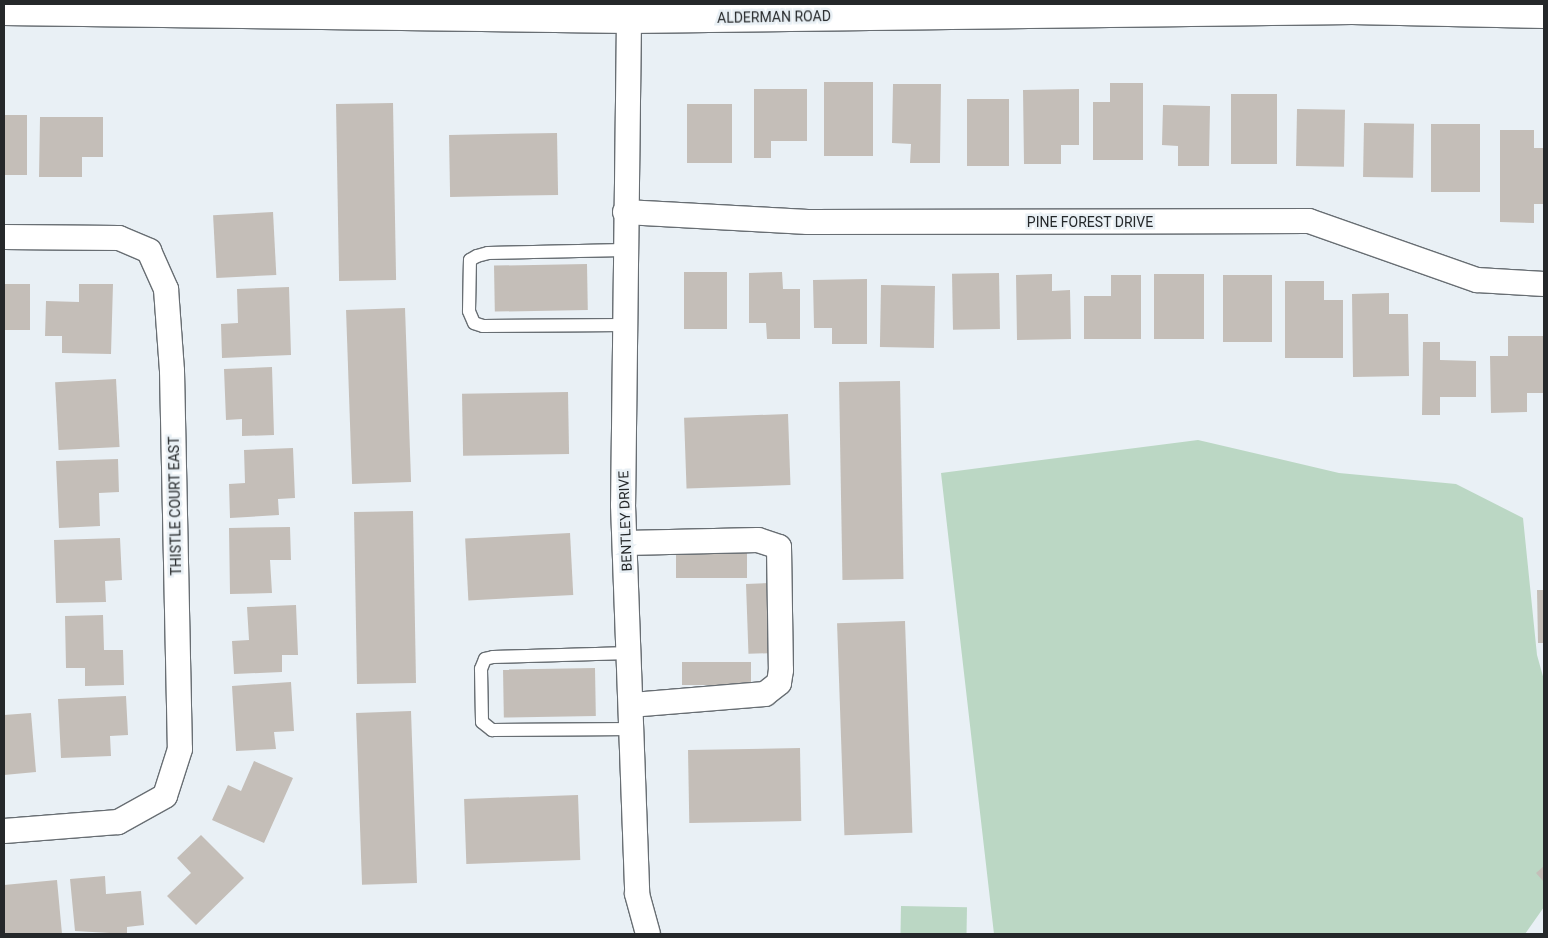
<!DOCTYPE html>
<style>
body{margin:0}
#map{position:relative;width:1548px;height:938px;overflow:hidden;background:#e9f0f5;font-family:Roboto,sans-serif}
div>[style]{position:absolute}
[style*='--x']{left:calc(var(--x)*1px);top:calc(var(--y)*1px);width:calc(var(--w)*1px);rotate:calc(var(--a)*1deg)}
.green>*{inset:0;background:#bbd7c4;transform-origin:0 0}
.building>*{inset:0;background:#c4beb8;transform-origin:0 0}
.roads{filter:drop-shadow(1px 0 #686e73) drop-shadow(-1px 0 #686e73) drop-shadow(0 1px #686e73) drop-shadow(0 -1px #686e73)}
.service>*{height:12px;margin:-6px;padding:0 6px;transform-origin:6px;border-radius:6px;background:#fff}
.minor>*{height:24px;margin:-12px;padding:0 12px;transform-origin:12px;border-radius:12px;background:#fff}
.tertiary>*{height:28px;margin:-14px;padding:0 14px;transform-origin:14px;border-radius:14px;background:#fff}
span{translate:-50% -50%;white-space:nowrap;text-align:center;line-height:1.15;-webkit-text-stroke:5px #e9f0f5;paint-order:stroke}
.street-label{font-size:14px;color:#25282a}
.frame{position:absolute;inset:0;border:5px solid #25282a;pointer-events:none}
</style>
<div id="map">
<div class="green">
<div style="clip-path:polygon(1198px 440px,1339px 473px,1456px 484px,1523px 518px,1537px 655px,1544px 680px,1544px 907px,1525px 934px,994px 934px,941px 473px)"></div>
<div style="left:901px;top:906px;width:66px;height:28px;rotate:1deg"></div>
</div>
<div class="building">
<div style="left:824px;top:82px;width:49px;height:74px"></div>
<div style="clip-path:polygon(1110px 83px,1143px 83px,1143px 160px,1093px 160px,1093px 102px,1110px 102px)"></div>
<div style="clip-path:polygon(893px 84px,941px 84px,940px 163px,910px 163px,911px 144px,892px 143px)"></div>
<div style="clip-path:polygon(754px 89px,807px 89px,807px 141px,771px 141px,771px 158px,754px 158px)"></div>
<div style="clip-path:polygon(1079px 89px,1079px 145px,1061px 145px,1061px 164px,1024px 164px,1023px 90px)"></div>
<div style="left:1231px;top:94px;width:46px;height:70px"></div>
<div style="left:967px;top:99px;width:42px;height:67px"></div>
<div style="left:393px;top:103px;width:177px;height:57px;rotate:89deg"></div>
<div style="left:687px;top:104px;width:45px;height:59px"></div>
<div style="clip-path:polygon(1163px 105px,1210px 106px,1209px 166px,1178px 166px,1178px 146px,1162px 145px)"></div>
<div style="left:1297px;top:109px;width:48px;height:57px;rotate:1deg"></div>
<div style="left:4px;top:115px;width:23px;height:60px"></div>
<div style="clip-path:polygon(40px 117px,103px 117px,103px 157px,82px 157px,82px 177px,39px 177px)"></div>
<div style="left:1364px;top:123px;width:50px;height:54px;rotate:1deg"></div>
<div style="left:1431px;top:124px;width:49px;height:68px"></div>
<div style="clip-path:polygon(1500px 130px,1534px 130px,1534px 148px,1544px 148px,1544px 204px,1534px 204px,1534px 223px,1500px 222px)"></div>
<div style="left:557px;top:133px;width:62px;height:108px;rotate:89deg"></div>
<div style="left:273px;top:212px;width:63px;height:60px;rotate:87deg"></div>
<div style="left:587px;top:264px;width:46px;height:93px;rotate:89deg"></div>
<div style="left:684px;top:272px;width:43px;height:57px"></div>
<div style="clip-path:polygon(782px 272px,783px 289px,800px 289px,800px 339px,767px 339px,766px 323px,749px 323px,749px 273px)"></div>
<div style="left:999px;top:273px;width:56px;height:47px;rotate:89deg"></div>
<div style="clip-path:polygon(1052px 274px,1052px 291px,1070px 290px,1071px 339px,1017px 340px,1016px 275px)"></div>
<div style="left:1154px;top:274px;width:50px;height:65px"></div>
<div style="clip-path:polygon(1111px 275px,1141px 275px,1141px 339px,1084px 339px,1084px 296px,1111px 296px)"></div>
<div style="left:1223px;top:275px;width:49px;height:67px"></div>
<div style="clip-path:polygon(867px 279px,867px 344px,832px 344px,832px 328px,814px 328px,813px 280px)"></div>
<div style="clip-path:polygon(1285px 281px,1324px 281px,1324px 300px,1343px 300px,1343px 358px,1285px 358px)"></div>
<div style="left:4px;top:284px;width:26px;height:46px"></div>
<div style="clip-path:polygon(79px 284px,113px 284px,111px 354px,62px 353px,62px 336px,45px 336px,46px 301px,79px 302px)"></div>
<div style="left:881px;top:285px;width:54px;height:62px;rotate:1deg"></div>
<div style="clip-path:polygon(289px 287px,291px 355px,222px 358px,221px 324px,238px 323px,237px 289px)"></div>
<div style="clip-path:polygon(1389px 293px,1389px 314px,1408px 314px,1409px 376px,1353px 377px,1352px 294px)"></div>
<div style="left:405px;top:308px;width:174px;height:59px;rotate:88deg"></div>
<div style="clip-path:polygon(1508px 336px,1544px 336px,1544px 393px,1527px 393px,1527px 412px,1491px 413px,1490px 356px,1508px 356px)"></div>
<div style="clip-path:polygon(1423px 342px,1440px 342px,1440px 360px,1476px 361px,1476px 397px,1440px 397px,1440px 415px,1422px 415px)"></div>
<div style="clip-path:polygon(272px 367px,274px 435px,242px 436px,242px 419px,226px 420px,224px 369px)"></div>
<div style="left:116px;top:379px;width:68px;height:61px;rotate:87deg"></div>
<div style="left:900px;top:381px;width:198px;height:61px;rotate:89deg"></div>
<div style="left:568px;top:392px;width:62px;height:106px;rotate:89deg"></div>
<div style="left:788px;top:414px;width:71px;height:104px;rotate:88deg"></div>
<div style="clip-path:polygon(293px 448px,295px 498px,278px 499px,279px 515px,230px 518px,229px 484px,245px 483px,244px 450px)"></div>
<div style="clip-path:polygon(118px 459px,119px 492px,99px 493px,100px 526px,59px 528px,56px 461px)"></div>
<div style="left:413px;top:511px;width:172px;height:59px;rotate:89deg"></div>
<div style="clip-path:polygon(290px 527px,291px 560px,270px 560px,272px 593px,230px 594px,229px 528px)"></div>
<div style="left:570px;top:533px;width:62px;height:105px;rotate:87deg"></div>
<div style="clip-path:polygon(120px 538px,122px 580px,105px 581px,106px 602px,56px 603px,54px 540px)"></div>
<div style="left:747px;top:553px;width:25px;height:71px;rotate:90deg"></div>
<div style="left:772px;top:583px;width:70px;height:26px;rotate:88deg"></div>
<div style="clip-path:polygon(1537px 590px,1544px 590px,1544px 643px,1538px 643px)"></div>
<div style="clip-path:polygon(296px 605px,298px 655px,282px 655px,282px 672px,234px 674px,232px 641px,249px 640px,247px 607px)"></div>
<div style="clip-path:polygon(103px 615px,104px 650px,123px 650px,124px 685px,85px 686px,85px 668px,66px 668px,65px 616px)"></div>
<div style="left:905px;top:621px;width:212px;height:68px;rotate:88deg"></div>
<div style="left:751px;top:662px;width:23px;height:69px;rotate:90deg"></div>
<div style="left:595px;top:668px;width:48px;height:92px;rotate:89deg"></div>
<div style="clip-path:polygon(291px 682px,294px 731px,274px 732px,276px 749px,236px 751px,232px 686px)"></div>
<div style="clip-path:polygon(126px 696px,128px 735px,110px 736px,111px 756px,61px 758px,58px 699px)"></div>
<div style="left:411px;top:711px;width:172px;height:55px;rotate:88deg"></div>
<div style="clip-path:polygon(31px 713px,36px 772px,4px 775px,4px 715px)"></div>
<div style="left:800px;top:748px;width:73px;height:112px;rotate:89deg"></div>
<div style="clip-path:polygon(254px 761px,293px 778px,264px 843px,212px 820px,228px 785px,241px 791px)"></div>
<div style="left:578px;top:795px;width:65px;height:114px;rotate:88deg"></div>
<div style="clip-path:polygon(201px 835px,244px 878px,196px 925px,167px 896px,191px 873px,177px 858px)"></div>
<div style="clip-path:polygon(1544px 866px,1544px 882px,1536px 873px)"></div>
<div style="clip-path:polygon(105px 876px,106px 894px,141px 891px,144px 925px,127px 927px,127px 934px,75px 931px,70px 879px)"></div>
<div style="clip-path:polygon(57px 880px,62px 934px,4px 934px,4px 885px)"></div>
</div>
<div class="roads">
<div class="service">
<div style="--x:624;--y:325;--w:141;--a:179.6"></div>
<div style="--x:483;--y:326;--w:9;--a:-162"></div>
<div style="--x:474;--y:323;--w:13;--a:-113"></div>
<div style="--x:469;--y:311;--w:51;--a:-88.9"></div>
<div style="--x:470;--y:260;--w:8;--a:-30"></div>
<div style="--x:477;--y:256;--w:11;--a:-15"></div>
<div style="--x:488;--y:253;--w:136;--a:-1.3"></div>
<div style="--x:630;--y:653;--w:137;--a:178.3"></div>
<div style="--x:493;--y:657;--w:8;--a:166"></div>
<div style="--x:485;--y:659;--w:11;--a:112"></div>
<div style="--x:481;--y:669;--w:53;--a:88.9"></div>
<div style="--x:482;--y:722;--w:13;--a:39"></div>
<div style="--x:492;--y:730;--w:141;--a:-0.4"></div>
</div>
<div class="minor">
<div style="--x:629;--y:19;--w:486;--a:90.7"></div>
<div style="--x:623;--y:505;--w:389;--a:87.9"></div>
<div style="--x:637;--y:894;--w:41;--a:74.6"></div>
<div style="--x:625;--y:212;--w:183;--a:3.1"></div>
<div style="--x:808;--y:222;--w:501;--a:-0.11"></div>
<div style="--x:1309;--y:221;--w:178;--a:19.4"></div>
<div style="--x:1477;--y:280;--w:67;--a:3.4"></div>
<div style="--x:4;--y:237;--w:115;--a:0.5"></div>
<div style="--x:119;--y:238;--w:33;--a:23"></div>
<div style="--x:149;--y:251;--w:42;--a:65.9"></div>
<div style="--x:166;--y:289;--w:82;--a:85.8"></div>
<div style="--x:172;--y:371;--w:378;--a:88.8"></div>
<div style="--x:180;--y:749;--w:49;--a:107.7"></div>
<div style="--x:165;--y:796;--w:54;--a:151"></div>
<div style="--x:118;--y:822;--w:114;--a:175.5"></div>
<div style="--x:625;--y:543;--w:133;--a:-1.3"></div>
<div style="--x:758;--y:540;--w:22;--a:18"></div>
<div style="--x:779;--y:547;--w:123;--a:89.1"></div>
<div style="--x:781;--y:670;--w:13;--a:99"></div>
<div style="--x:779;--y:683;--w:18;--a:142"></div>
<div style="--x:765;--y:694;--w:133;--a:175.3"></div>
</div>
<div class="tertiary">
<div style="--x:4;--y:11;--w:625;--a:0.73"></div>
<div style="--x:629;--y:19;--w:723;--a:-0.71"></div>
<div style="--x:1352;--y:10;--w:192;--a:1.2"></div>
</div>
</div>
<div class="street-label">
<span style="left:774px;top:17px;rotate:-1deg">ALDERMAN ROAD</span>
<span style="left:1090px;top:222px">PINE FOREST DRIVE</span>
<span style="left:175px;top:506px;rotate:-91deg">THISTLE COURT EAST</span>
<span style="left:625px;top:521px;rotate:-92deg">BENTLEY DRIVE</span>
</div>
<div class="frame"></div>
</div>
